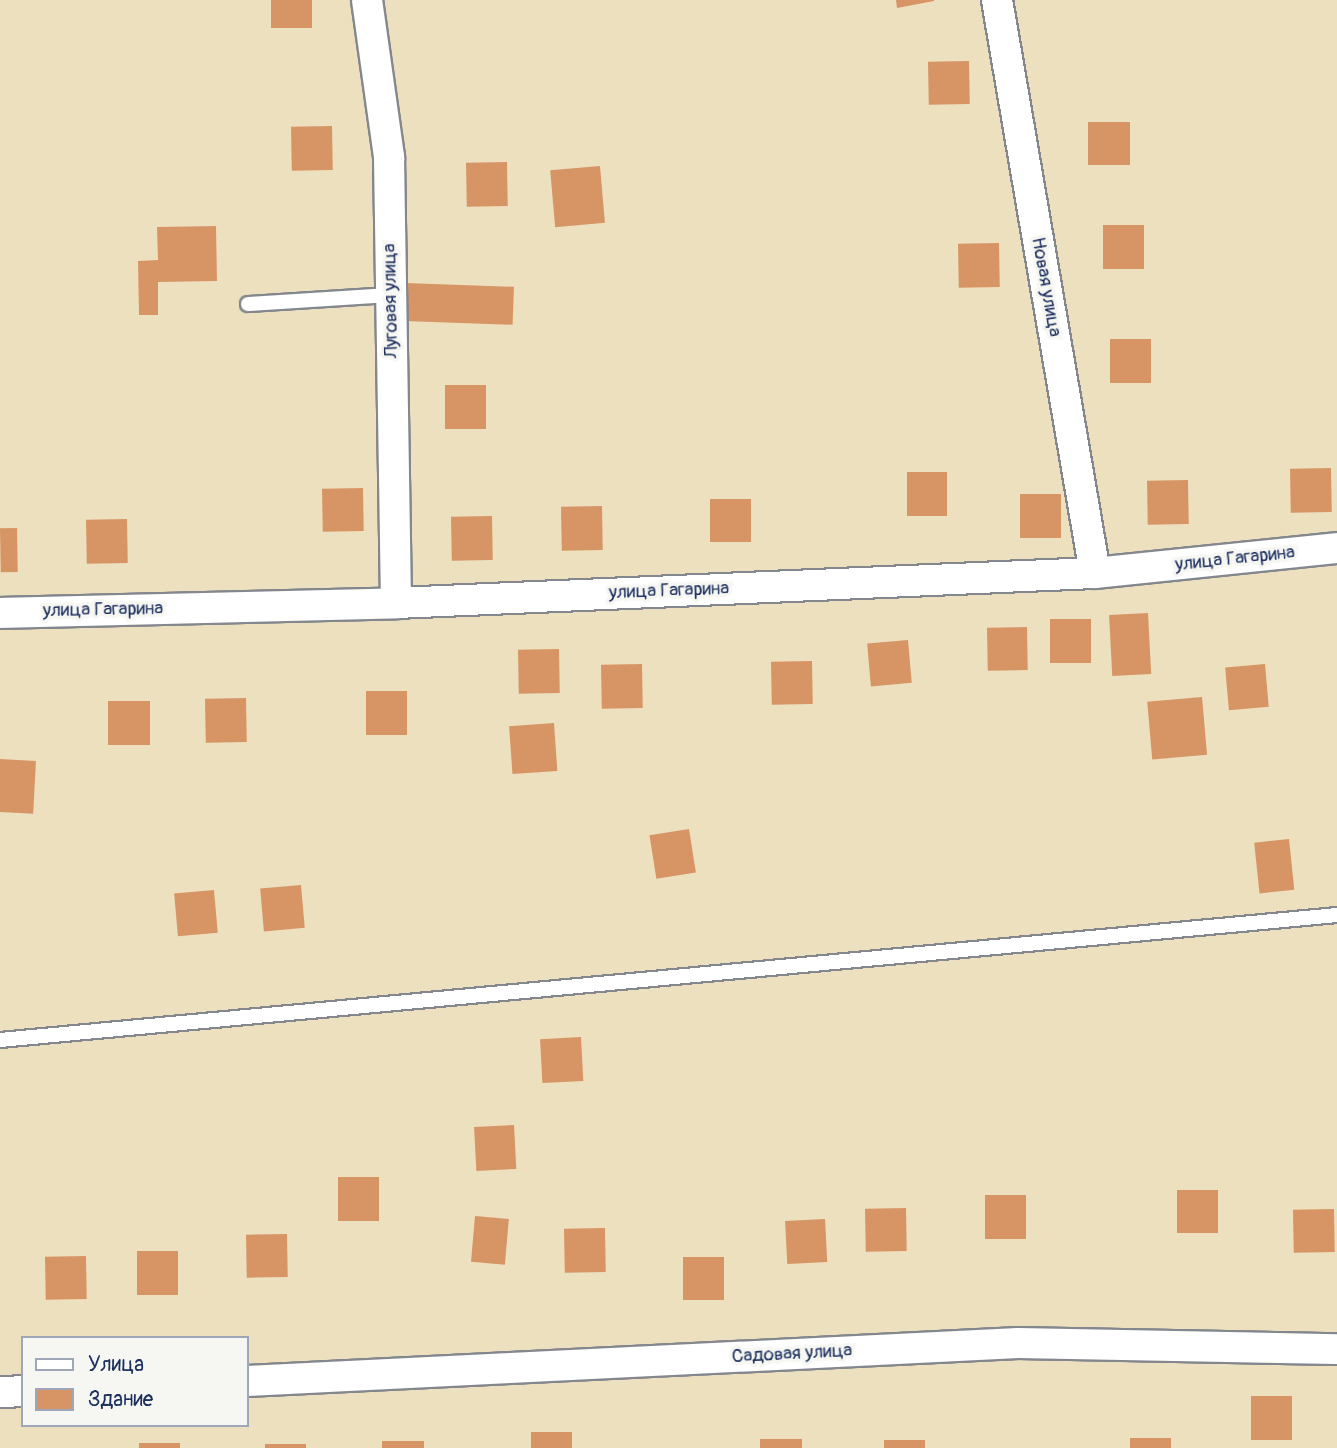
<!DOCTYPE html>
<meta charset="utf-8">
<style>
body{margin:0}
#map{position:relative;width:1337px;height:1448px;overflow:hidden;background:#ede0bf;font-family:Pangolin,sans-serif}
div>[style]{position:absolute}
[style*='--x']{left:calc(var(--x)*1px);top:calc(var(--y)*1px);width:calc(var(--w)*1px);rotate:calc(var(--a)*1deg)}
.building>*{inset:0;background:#d79566;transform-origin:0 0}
.roads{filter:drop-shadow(2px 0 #84888e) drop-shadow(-2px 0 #84888e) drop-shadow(0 2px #84888e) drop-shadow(0 -2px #84888e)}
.service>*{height:14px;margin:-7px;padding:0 7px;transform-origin:7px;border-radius:7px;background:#fff}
.minor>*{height:30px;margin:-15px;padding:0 15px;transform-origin:15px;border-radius:15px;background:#fff}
span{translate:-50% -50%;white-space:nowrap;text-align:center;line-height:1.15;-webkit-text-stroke:7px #f6f6f2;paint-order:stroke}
.street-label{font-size:19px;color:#1b2f5e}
.legend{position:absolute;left:21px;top:1336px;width:228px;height:91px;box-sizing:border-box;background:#f6f6f2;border:2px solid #9ea6b7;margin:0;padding:9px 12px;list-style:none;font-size:21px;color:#1b2f5e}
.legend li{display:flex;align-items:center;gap:14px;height:35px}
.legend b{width:35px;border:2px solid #9ea6b7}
</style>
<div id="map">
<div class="building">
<div style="left:271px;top:0;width:41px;height:28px"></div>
<div style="clip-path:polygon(896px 0,934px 0,934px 1px,897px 8px)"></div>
<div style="left:969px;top:61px;width:43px;height:41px;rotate:89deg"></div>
<div style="left:1130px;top:122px;width:43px;height:42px;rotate:90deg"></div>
<div style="left:332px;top:126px;width:44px;height:41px;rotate:89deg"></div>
<div style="left:507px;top:162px;width:44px;height:41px;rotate:89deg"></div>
<div style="left:600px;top:166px;width:57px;height:50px;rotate:85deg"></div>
<div style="left:1103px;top:225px;width:41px;height:44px"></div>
<div style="clip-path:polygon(216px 226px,217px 281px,158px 282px,158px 315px,139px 315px,138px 261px,158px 260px,157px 227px)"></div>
<div style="left:999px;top:243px;width:44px;height:41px;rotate:89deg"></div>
<div style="left:405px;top:283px;width:109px;height:38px;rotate:2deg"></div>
<div style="left:1110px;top:339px;width:41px;height:44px"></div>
<div style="left:445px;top:385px;width:41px;height:44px"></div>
<div style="left:1331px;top:468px;width:44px;height:41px;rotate:89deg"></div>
<div style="left:907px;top:472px;width:40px;height:44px"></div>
<div style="left:1188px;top:480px;width:44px;height:41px;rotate:89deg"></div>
<div style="left:363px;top:488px;width:43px;height:41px;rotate:89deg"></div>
<div style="left:1020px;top:494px;width:41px;height:44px"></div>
<div style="left:751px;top:499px;width:43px;height:41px;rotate:90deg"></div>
<div style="left:602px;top:506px;width:44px;height:41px;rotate:89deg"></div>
<div style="left:492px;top:516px;width:44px;height:41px;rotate:89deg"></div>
<div style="left:127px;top:519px;width:44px;height:41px;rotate:89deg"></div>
<div style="left:17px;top:528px;width:44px;height:17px;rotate:89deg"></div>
<div style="left:1148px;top:613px;width:61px;height:39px;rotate:87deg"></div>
<div style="left:1091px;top:619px;width:44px;height:41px;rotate:90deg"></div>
<div style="left:1027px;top:627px;width:43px;height:40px;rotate:89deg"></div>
<div style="left:908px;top:640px;width:43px;height:41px;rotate:85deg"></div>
<div style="left:559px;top:649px;width:44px;height:41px;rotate:89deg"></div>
<div style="left:812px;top:661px;width:43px;height:41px;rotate:89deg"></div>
<div style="left:642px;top:664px;width:44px;height:41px;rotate:89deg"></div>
<div style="left:1265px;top:664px;width:43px;height:40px;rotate:85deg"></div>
<div style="left:407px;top:691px;width:44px;height:41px;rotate:90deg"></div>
<div style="left:1202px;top:697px;width:58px;height:55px;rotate:85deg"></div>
<div style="left:246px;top:698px;width:44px;height:41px;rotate:89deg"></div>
<div style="left:150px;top:701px;width:44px;height:42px;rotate:90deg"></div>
<div style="left:554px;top:723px;width:48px;height:45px;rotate:86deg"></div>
<div style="left:0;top:759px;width:36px;height:53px;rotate:3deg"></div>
<div style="left:689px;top:829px;width:44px;height:40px;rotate:81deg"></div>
<div style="left:1289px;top:839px;width:51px;height:35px;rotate:84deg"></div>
<div style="left:301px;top:885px;width:43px;height:41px;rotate:85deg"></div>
<div style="left:214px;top:890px;width:43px;height:40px;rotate:85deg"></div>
<div style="left:581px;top:1037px;width:44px;height:41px;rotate:87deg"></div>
<div style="left:514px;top:1125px;width:44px;height:40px;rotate:87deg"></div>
<div style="left:338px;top:1177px;width:41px;height:44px"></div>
<div style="left:1218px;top:1190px;width:43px;height:41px;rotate:90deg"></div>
<div style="left:1026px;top:1195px;width:44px;height:41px;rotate:90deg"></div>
<div style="left:906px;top:1208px;width:43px;height:41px;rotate:89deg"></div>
<div style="left:1334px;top:1209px;width:43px;height:41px;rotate:89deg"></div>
<div style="left:475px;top:1216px;width:34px;height:46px;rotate:5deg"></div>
<div style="left:825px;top:1219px;width:43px;height:40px;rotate:87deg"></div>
<div style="left:605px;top:1228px;width:44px;height:41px;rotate:89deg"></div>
<div style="left:287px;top:1234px;width:43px;height:41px;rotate:89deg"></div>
<div style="left:137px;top:1251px;width:41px;height:44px"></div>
<div style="left:86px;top:1256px;width:43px;height:41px;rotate:89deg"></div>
<div style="left:683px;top:1257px;width:41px;height:43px"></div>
<div style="left:1251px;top:1396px;width:41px;height:44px"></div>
<div style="left:531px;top:1432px;width:41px;height:16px"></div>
<div style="left:1171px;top:1438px;width:10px;height:41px;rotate:90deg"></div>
<div style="left:802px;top:1439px;width:9px;height:42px;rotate:90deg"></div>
<div style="left:925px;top:1440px;width:8px;height:41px;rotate:90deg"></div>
<div style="left:382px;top:1441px;width:42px;height:7px"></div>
<div style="left:139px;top:1443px;width:41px;height:5px"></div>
<div style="left:265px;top:1444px;width:41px;height:4px"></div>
</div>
<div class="roads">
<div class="service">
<div style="--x:248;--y:304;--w:143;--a:-3.6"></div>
<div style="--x:0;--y:1040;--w:1343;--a:-5.34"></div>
</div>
<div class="minor">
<div style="--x:367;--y:0;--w:159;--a:82"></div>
<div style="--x:389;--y:157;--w:446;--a:89.1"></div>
<div style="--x:997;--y:0;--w:581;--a:80.29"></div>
<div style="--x:0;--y:613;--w:396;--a:-1.4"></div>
<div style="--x:396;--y:603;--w:700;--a:-2.46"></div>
<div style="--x:1095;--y:573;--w:243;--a:-5.9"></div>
<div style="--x:247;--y:1381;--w:772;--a:-2.82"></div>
<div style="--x:1018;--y:1343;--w:319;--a:1.1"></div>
<div style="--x:0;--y:1392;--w:23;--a:-2"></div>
</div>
</div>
<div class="street-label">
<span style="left:1046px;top:287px;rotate:80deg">Новая улица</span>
<span style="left:391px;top:301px;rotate:-91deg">Луговая улица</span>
<span style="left:1235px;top:559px;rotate:-6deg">улица Гагарина</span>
<span style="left:669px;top:591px;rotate:-2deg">улица Гагарина</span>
<span style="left:103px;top:610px;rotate:-1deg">улица Гагарина</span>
<span style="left:792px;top:1354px;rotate:-3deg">Садовая улица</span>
</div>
<ul class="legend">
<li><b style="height:9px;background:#fff"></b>Улица</li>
<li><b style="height:19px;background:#d79566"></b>Здание</li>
</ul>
</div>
